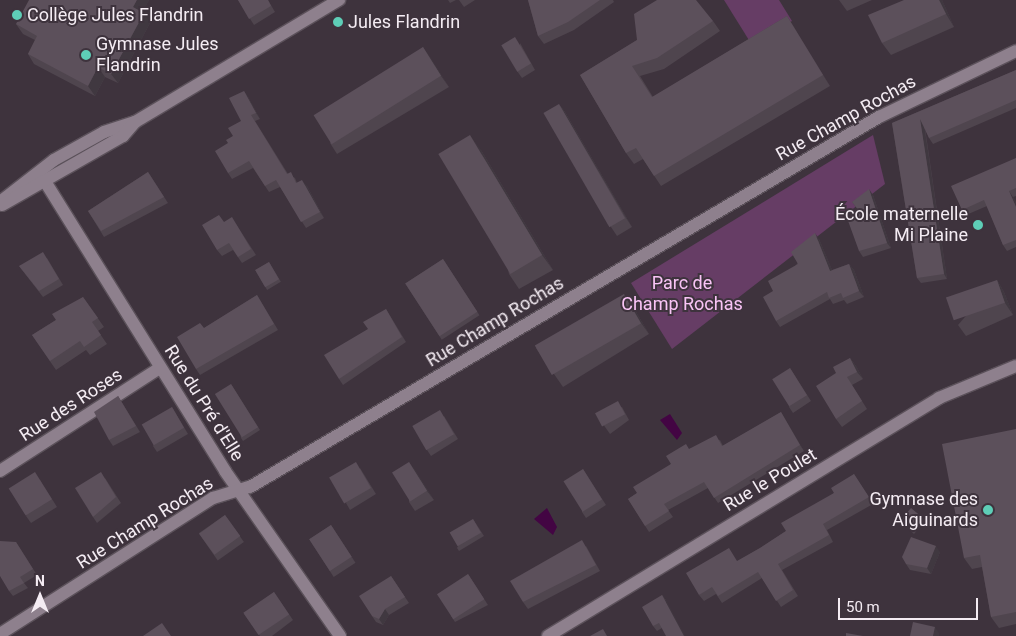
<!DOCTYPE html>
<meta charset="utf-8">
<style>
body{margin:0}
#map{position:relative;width:1016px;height:636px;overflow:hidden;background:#3e333d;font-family:Roboto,sans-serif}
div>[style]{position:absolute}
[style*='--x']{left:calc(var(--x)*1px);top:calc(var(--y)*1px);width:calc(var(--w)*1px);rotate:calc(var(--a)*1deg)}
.green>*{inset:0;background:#663d65}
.water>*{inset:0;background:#430543}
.roads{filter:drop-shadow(1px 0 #5b515a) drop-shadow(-1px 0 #5b515a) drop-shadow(0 1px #5b515a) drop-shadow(0 -1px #5b515a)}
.street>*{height:12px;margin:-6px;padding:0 6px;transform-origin:6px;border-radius:6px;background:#8e808d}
.secondary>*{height:12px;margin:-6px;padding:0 6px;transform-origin:6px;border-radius:6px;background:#8e808d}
.wall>*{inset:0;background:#4f454e;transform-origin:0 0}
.shaded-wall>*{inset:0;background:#403840;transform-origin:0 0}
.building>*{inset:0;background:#5c505b;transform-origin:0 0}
.dots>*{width:14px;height:14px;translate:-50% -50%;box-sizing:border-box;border:2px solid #3e333d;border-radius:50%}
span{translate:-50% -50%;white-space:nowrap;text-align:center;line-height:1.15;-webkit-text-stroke:4px #3e333d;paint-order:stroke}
.poi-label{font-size:18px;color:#f4ecf3}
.left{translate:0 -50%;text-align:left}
.right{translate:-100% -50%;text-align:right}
.street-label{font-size:18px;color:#f4ecf3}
.park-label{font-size:18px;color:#f9c4f6}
.north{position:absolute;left:15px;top:571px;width:50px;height:50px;-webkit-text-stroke:4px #3e333d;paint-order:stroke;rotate:0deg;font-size:14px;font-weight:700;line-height:20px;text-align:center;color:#f4ecf3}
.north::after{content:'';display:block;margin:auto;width:18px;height:22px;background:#f4ecf3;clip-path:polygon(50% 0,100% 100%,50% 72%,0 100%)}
.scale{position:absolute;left:838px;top:598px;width:140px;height:22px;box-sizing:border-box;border:2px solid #f4ecf3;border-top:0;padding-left:6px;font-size:15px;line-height:18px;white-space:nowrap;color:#f4ecf3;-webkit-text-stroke:4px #3e333d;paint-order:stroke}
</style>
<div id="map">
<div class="green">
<div style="clip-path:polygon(724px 0,779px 0,792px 21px,752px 45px)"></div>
<div style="clip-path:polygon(873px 135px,885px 184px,672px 349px,631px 283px)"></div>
</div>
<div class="water">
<div style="clip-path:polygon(670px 414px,682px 433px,677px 440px,660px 420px)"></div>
<div style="clip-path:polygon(547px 508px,557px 527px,553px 535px,534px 519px)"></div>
</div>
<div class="roads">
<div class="street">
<div style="--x:46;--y:183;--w:339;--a:58.1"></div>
<div style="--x:225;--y:471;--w:201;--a:55.1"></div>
<div style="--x:0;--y:471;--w:190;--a:-32.8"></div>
<div style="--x:0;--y:634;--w:253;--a:-32.6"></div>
<div style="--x:213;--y:498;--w:39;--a:-17"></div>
<div style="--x:250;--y:487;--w:730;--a:-30.47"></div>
<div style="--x:879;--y:117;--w:152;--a:-25.7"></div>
<div style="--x:548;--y:636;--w:458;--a:-31.3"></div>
<div style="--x:939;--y:398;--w:83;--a:-22.6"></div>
</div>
<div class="secondary">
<div style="--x:0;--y:202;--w:68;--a:-37.9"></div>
<div style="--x:54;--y:160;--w:57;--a:-29.2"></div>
<div style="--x:104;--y:132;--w:33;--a:-18"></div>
<div style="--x:135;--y:122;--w:238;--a:-30.9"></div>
<div style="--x:2;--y:205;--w:139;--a:-29.7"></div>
<div style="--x:123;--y:136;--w:18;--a:-49"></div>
</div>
</div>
<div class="wall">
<div style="clip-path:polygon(149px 0,142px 12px,150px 23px,118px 83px,105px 77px,95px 96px,34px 64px,28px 54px,35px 40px,23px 34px,16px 24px)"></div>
<div style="clip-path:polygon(238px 0,268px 0,275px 12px,254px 25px)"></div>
<div style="clip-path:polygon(448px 0,456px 0,450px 3px)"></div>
<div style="clip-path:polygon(459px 0,475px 0,464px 7px)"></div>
<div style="clip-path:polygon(528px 0,613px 0,614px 2px,574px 30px,544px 44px,538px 36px)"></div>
<div style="clip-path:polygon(839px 0,872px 0,847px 11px)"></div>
<div style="clip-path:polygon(904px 0,942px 0,954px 27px,891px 55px,882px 43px)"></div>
<div style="clip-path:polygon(787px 16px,794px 27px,830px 86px,661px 186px,643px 159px,634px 164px,626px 153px,580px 75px,637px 40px,713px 21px,720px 31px,664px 69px,640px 76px,653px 97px)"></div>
<div style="clip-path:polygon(520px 43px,535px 70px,522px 78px,517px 71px)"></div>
<div style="clip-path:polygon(423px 47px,449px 87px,337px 154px,330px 143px)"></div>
<div style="clip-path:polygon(1016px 70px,1016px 108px,933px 144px,929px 138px,925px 128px,947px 279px,921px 283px,917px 278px,892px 123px)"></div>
<div style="clip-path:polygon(244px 91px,248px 97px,260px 119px,255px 121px,288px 174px,295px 178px,297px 183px,307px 186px,324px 218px,306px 228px,280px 187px,269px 192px,253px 168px,232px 179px,228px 173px,228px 143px,233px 136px,241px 121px)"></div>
<div style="clip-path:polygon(559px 104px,565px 112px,632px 227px,617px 236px,611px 227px)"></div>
<div style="clip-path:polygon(481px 150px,553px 270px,519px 289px,509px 274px)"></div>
<div style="clip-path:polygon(1016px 158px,1016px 196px,1013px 197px,1016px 203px,1016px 247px,1007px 251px,1003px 245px,987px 206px,966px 215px,962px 210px)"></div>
<div style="clip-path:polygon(148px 172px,168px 203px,104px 237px,88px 211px)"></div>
<div style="clip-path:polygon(873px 195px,891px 248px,863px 257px,859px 251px,861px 214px,852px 202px)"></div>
<div style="clip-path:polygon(224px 222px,236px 224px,256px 255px,242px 263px,233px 250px,222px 256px,217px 250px)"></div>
<div style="clip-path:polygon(819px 239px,832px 270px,849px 264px,854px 270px,864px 297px,847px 304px,844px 300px,833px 304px,830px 299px,780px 327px,776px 321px,773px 291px)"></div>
<div style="clip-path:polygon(47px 258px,63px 285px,43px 297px,19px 266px)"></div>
<div style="left:443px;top:259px;width:67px;height:45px;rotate:57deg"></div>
<div style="left:269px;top:262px;width:23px;height:16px;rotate:59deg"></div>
<div style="clip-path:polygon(997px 280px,1004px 292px,1013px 315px,966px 336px,958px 325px)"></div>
<div style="clip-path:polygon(257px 295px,278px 330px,200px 375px,196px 369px,204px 328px)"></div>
<div style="clip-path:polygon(83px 297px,104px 327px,98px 331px,107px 344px,90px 355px,86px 350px,56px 370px,32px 335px,56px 320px)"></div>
<div style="clip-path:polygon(632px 305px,649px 334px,563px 387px,536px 348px)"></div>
<div style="clip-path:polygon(386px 309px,406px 342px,343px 385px,339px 379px,368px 329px)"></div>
<div style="clip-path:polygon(850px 358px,856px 366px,863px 379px,852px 385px,867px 409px,842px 427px,836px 419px,836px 373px)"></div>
<div style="clip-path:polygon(790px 368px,811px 401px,793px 413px,789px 407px)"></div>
<div style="clip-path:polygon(231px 384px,260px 430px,243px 441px,241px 438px)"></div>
<div style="clip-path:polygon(118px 396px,140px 432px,113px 446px,109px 440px)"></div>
<div style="clip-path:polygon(172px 407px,188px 434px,157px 452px,153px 446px)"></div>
<div style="clip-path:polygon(622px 407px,629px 420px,610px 434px,598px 417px)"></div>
<div style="clip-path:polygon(781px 412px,804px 451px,718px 503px,708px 488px,668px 510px,673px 517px,649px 532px,628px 499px,637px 493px,671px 464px,689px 449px,720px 440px,723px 446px)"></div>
<div style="clip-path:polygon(444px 416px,458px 439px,431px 456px,427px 450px)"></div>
<div style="clip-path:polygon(1016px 429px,1016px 624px,999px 628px,991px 617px,982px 567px,972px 569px,964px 558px)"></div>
<div style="clip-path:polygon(409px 462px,434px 500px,415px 511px,409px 502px)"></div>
<div style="clip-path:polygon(360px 468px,376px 494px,350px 510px,346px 503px)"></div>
<div style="clip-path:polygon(583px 469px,606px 505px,586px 518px,582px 512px)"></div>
<div style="clip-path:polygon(854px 474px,873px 504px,827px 530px,833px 542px,782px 570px,798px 596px,781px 607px,762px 578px,722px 603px,716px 594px,704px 601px,699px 595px,738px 561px,760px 548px,786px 531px,834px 493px)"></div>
<div style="clip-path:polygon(105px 478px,121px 503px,97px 523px,93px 517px)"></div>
<div style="clip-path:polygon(40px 480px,57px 507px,31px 523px,26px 516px)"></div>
<div style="left:225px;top:515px;width:33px;height:32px;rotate:55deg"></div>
<div style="clip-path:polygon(923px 518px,925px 521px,914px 534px,902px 523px,900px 520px)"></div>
<div style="clip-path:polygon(473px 519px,484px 536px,459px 551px,457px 548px)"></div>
<div style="left:331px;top:525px;width:45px;height:26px;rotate:57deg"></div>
<div style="clip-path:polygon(16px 542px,37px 575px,24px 583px,28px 588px,13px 596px,9px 591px)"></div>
<div style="clip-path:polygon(586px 546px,600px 571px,528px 609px,523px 602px)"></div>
<div style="clip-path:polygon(940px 552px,931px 574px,910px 570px,906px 564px)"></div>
<div style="clip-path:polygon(468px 574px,488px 605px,455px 622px,451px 616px)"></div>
<div style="clip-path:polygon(391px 576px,409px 603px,389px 615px,383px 625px,376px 622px,372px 616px)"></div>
<div style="clip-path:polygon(274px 592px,293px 620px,272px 636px,260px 636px,244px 614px)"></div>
<div style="clip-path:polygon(662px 595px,666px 600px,662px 628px,657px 631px,653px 626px)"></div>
</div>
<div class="shaded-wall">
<div style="clip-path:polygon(137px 0,149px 0,140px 17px,133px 7px)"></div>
<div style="clip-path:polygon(939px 0,942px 0,954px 27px,946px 14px)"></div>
<div style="clip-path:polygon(144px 13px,150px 23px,118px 83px,111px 74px)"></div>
<div style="clip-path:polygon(787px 16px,794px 27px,830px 86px,823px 75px)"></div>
<div style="clip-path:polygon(423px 47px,431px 58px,449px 87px,441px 76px)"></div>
<div style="clip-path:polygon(98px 67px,105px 77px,95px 96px,88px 86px)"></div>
<div style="clip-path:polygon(244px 91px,248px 97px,260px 119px,256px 113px)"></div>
<div style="clip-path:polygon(559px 104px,565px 112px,632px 227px,626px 218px)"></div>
<div style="clip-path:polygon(920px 119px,924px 124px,947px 279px,944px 274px)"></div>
<div style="clip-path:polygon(470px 135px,481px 150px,553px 270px,542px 255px)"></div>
<div style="clip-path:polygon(302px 180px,307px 186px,324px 218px,320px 212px)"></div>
<div style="clip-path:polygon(869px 189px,873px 195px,891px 248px,887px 243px)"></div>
<div style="clip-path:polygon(1009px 191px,1013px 197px,1016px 203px,1016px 207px)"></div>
<div style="clip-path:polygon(815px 233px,819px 239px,835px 277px,830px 271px)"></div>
<div style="clip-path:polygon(849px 264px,854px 270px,864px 297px,859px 291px)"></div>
<div style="clip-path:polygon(997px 280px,1004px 292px,1013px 315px,1005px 303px)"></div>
<div style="clip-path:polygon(624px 294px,632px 305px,649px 334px,641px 323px)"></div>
<div style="clip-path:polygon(850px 358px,856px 366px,863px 379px,857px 372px)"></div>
<div style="clip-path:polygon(781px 412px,785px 418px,804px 451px,800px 445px)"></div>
<div style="clip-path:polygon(409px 462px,416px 471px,434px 500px,427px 491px)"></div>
<div style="left:923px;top:518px;width:4px;height:17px;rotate:56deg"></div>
<div style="clip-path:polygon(936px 546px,940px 552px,931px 574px,927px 568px)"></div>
<div style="clip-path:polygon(662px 595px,666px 600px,685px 636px,684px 636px)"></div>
<div style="clip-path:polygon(385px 609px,389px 615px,383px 625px,379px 619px)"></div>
<div style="clip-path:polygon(935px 627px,939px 633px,939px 636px,933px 636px)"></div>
</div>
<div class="building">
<div style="clip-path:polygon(29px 0,137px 0,133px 7px,144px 13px,111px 74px,98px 67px,88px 86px,28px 54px,37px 36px,16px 24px)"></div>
<div style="clip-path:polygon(238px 0,268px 0,271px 6px,249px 19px)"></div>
<div style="clip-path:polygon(528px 0,600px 0,568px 22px,538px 36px)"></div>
<div style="clip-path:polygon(657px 0,696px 0,713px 21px,657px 58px,632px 66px,652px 97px,787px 16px,823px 75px,654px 176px,636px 148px,626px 153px,580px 75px,637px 40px,634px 14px)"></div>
<div style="clip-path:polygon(904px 0,939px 0,946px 14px,882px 43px,868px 15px)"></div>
<div style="left:515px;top:37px;width:31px;height:16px;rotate:59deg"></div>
<div style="left:423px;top:47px;width:34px;height:129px;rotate:58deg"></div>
<div style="clip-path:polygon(1016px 70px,1016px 100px,929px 138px,920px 119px,944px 274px,917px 278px,892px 123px)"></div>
<div style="clip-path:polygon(244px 91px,256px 113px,251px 115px,287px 174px,291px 172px,296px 183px,302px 180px,320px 212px,301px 222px,276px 180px,265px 186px,249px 161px,228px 173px,215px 151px,228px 143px,226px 140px,233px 136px,228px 128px,241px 121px,229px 98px)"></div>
<div style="left:559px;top:104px;width:132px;height:18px;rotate:60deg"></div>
<div style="left:470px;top:135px;width:140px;height:37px;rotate:59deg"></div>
<div style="clip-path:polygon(1016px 158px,1016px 188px,1009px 191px,1016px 207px,1016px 240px,1003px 245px,984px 200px,962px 210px,951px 186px)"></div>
<div style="clip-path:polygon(148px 172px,164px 197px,101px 231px,88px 211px)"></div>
<div style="clip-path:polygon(869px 189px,887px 243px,859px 251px,847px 218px,861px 213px,852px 202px)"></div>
<div style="clip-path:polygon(219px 215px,224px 222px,232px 217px,251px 249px,238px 257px,229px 243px,217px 250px,202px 225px)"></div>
<div style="clip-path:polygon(815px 233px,830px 271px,849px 264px,859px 291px,843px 298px,841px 293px,829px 298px,827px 292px,776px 321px,763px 297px,773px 291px,768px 281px,798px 264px,791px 252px)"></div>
<div style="clip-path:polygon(43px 252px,59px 279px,39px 291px,19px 266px)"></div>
<div style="left:443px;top:259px;width:63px;height:45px;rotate:57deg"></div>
<div style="left:269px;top:262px;width:20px;height:16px;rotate:60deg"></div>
<div style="left:997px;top:280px;width:24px;height:54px;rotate:71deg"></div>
<div style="left:624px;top:294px;width:34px;height:103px;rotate:60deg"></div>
<div style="clip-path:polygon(257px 295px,274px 324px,196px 369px,177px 337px,200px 323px,204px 328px)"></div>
<div style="clip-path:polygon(83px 297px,98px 318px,92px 322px,101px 335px,84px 347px,80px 341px,50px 361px,32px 335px,56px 320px,52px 314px)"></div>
<div style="clip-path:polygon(386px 309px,402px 337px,339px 379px,324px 355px,368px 329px,363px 322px)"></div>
<div style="clip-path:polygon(850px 358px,857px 372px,847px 377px,862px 401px,836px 419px,816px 386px,836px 373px,833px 367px)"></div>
<div style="left:790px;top:368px;width:32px;height:21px;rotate:58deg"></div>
<div style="left:231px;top:384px;width:51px;height:19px;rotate:58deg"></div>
<div style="clip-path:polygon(118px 396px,136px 426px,109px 440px,94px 412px)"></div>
<div style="left:618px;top:401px;width:15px;height:26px;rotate:62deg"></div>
<div style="left:172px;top:407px;width:24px;height:35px;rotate:60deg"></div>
<div style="left:440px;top:410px;width:28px;height:32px;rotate:60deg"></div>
<div style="clip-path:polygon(781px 412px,800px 445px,714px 498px,704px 482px,664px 504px,669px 511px,645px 526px,628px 499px,637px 493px,633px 487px,671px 464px,666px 456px,686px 444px,689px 449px,716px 435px,722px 446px)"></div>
<div style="clip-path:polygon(1016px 429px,1016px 612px,991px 617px,980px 555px,964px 558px,942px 444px)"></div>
<div style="left:356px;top:462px;width:30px;height:31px;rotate:60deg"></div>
<div style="left:409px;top:462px;width:34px;height:20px;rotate:58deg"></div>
<div style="left:583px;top:469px;width:36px;height:23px;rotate:58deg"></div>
<div style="left:35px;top:472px;width:32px;height:31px;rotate:58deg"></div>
<div style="clip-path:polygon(101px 472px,116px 497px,93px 517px,75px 488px)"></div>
<div style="clip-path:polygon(854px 474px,869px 497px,823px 524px,829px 535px,778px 564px,793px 590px,776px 601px,758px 572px,718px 596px,712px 587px,699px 595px,686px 573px,729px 548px,737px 561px,760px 548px,786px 531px,781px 523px,834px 493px,831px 488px)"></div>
<div style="left:911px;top:508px;width:16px;height:16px;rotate:40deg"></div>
<div style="left:225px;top:515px;width:26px;height:32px;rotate:54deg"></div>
<div style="left:473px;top:519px;width:16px;height:27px;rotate:60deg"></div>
<div style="left:331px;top:525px;width:38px;height:26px;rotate:57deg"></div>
<div style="clip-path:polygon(911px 537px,936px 546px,927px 568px,906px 564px,902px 557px)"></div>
<div style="clip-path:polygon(582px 540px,596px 565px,523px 602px,510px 581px)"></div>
<div style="clip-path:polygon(0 541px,16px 542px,33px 569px,20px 577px,24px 583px,9px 591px,0 576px)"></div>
<div style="left:468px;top:574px;width:30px;height:37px;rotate:57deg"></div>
<div style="clip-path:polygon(391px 576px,405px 597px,385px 609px,379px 619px,372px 616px,359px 596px)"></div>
<div style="left:274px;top:592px;width:27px;height:37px;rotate:56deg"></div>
<div style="clip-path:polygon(662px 595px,684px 636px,666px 636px,659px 623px,653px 626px,642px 607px)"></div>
<div style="clip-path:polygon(913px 622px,935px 627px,933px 636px,910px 636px)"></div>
<div style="clip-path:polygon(162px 623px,171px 636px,143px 636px)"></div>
<div style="clip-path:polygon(603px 629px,607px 636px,590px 636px)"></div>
<div style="clip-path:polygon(846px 633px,863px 636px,846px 636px)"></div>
</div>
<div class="dots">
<div style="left:17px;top:15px;background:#5eceb7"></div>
<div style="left:338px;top:22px;background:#5eceb7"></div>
<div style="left:86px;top:55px;background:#5eceb7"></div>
<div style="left:978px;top:225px;background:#5eceb7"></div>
<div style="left:988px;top:510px;background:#5eceb7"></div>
</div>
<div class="poi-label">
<span class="left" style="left:27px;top:15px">Collège Jules Flandrin</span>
<span class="left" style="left:348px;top:22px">Jules Flandrin</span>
<span class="left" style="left:96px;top:55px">Gymnase Jules<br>Flandrin</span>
<span class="right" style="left:968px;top:225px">École maternelle<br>Mi Plaine</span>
<span class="right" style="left:978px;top:510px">Gymnase des<br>Aiguinards</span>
</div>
<div class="street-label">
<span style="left:846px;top:118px;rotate:-29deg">Rue Champ Rochas</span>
<span style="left:495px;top:322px;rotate:-31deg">Rue Champ Rochas</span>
<span style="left:204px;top:403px;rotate:58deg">Rue du Pré d'Elle</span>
<span style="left:71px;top:405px;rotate:-33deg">Rue des Roses</span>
<span style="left:770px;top:480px;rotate:-31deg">Rue le Poulet</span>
<span style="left:145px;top:523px;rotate:-32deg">Rue Champ Rochas</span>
</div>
<div class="park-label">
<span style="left:682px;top:294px">Parc de<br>Champ Rochas</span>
</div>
<div class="north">N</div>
<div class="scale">50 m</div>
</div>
